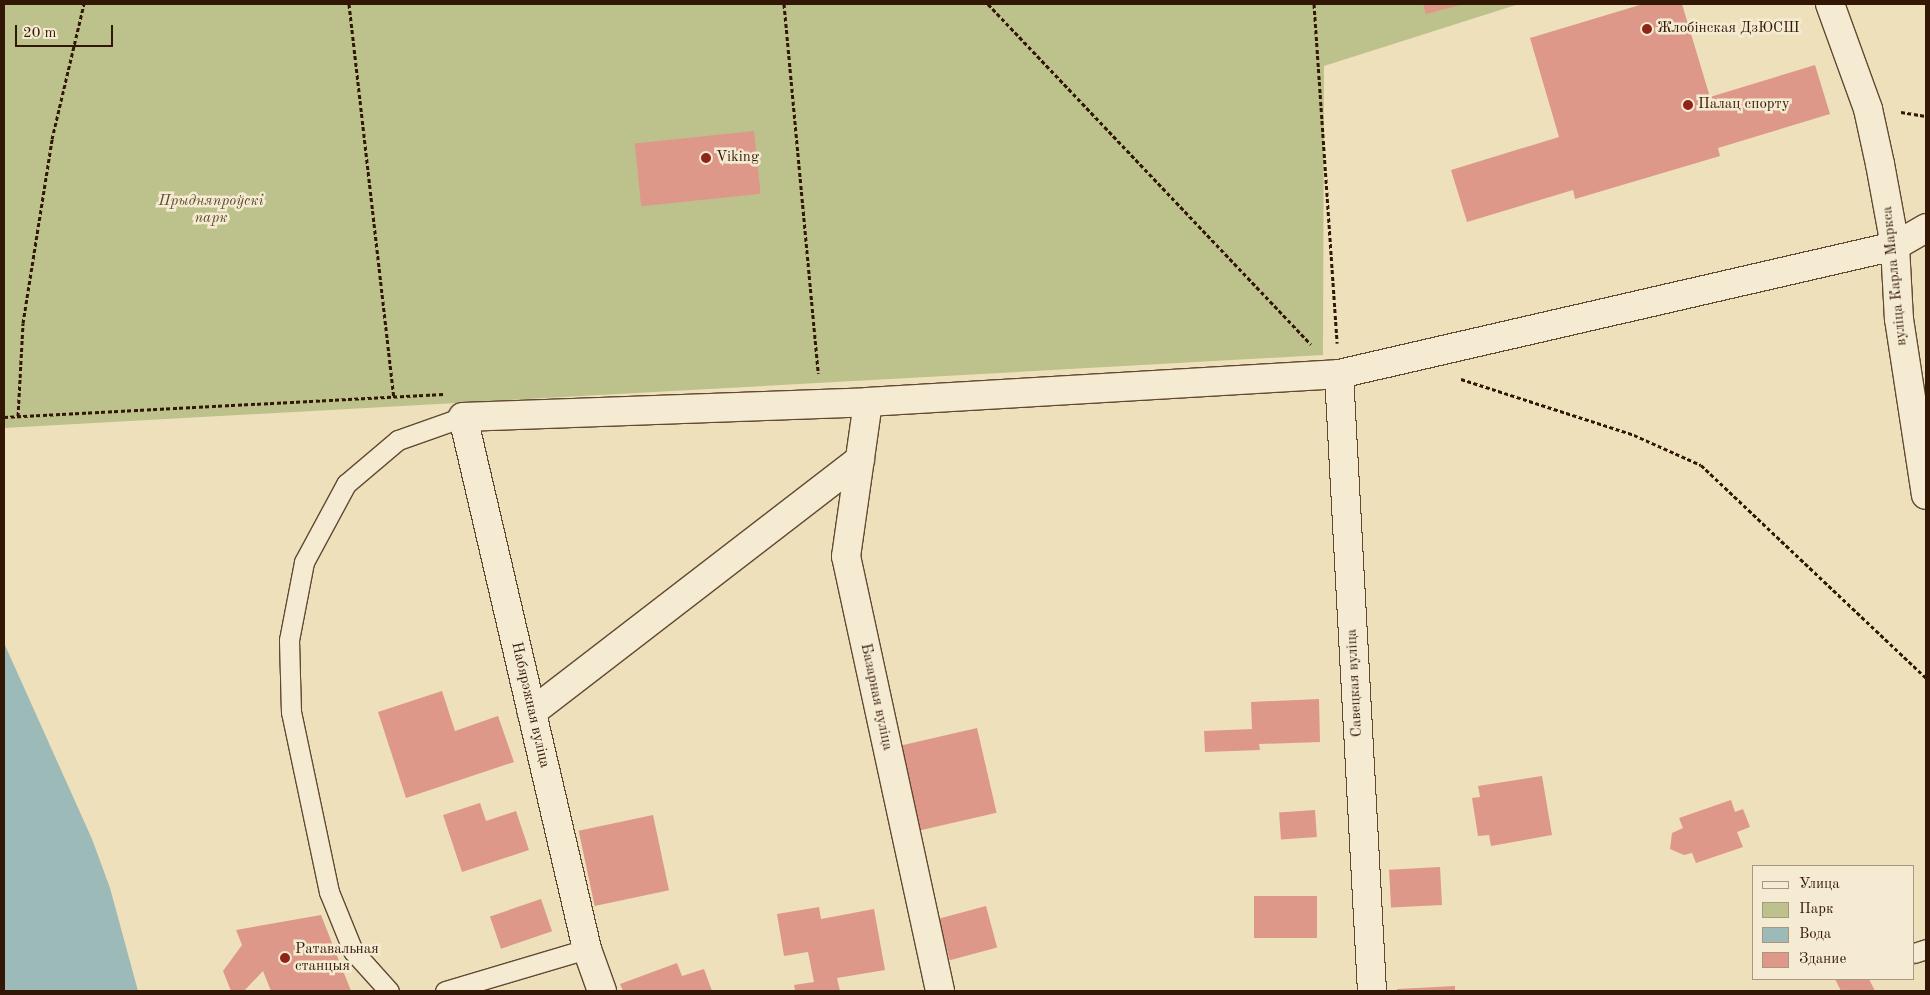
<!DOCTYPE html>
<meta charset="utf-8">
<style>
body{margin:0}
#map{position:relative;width:1930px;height:995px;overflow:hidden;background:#eee0ba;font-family:"Old Standard TT",serif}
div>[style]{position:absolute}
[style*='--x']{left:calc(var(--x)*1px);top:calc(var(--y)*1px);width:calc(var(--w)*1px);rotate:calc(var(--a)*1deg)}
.green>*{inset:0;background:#bdc18c}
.water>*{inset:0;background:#9cbbb8}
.building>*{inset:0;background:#dd9889;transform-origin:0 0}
.path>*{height:3px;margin-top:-1.5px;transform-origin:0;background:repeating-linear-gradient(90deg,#331705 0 4px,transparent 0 6.5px)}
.roads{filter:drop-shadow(1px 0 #624932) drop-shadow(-1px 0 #624932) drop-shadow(0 1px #624932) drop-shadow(0 -1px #624932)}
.lane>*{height:19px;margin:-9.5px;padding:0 9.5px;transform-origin:9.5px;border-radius:9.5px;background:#f4ebd2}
.street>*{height:28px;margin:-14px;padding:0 14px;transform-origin:14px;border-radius:14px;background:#f4ebd2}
.secondary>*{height:28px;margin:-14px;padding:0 14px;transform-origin:14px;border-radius:14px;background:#f4ebd2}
.dots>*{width:14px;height:14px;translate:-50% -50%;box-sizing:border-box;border:2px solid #f4ebd2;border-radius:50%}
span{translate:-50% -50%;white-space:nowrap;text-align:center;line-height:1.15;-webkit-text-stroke:5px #f4ebd2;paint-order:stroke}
.poi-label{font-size:15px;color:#331705}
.left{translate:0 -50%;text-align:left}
.park-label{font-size:15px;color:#5c4a2e;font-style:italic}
.street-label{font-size:15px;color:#331705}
.frame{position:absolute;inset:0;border:5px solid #331705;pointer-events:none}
.legend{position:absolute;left:1752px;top:865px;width:162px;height:115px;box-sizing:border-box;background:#f4ebd2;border:1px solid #a79680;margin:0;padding:6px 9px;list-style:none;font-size:15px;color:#331705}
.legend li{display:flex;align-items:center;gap:10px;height:25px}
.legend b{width:25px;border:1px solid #a79680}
.scale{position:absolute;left:15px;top:25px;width:98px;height:22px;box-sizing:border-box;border:2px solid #331705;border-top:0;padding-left:6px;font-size:15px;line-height:18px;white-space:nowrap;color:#331705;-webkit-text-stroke:4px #f4ebd2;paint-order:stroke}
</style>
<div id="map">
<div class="green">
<div style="clip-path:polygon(4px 4px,1519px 4px,1324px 66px,1323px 355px,4px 428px)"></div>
</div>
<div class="water">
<div style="clip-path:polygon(4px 643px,92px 839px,110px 888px,138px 991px,4px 991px)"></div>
</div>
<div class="building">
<div style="clip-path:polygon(1423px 4px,1464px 4px,1426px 14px)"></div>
<div style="clip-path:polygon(1643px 4px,1682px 4px,1710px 97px,1815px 65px,1830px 114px,1718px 148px,1720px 156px,1575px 199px,1573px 190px,1467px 222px,1451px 170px,1559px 137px,1530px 38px)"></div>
<div style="left:754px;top:131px;width:63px;height:120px;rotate:84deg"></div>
<div style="clip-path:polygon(442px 691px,455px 731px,498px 716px,514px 762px,406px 798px,378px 712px)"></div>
<div style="clip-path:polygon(1319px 699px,1320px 742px,1259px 744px,1260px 750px,1205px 752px,1204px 731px,1252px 729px,1251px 702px)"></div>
<div style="left:977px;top:728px;width:87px;height:79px;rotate:77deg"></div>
<div style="clip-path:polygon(1542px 776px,1552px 835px,1491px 846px,1489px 835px,1478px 836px,1472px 798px,1480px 797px,1478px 786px)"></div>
<div style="clip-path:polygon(1731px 800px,1735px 812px,1743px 809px,1750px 827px,1737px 832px,1743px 847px,1696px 863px,1692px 853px,1684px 855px,1670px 849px,1672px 833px,1683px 828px,1679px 818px)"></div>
<div style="clip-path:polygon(480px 803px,486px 821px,516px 811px,529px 850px,462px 872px,443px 815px)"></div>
<div style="left:1315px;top:810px;width:27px;height:36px;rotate:86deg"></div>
<div style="left:653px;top:815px;width:77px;height:76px;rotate:78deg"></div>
<div style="left:1440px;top:867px;width:38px;height:51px;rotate:87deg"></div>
<div style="left:1254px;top:896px;width:63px;height:42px"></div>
<div style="left:541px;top:899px;width:34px;height:54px;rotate:71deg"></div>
<div style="left:986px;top:906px;width:43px;height:49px;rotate:75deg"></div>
<div style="clip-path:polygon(819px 907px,821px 919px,874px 909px,885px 970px,837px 978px,840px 991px,795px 991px,794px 985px,814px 982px,808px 952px,784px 956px,777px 914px)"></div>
<div style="clip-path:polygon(321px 915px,351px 991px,271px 991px,263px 971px,244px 991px,231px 991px,223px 971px,242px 945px,236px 930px)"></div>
<div style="clip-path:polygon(677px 963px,682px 976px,704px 969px,712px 991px,623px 991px,620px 984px)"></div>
<div style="clip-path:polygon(1835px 979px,1869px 979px,1875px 991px,1841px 991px)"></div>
<div style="clip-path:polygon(1455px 986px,1455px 991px,1397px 991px,1397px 989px)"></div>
</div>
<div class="path">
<div style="--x:349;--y:4;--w:395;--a:83.5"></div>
<div style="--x:784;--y:4;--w:371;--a:84.7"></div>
<div style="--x:988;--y:4;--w:469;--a:46.5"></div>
<div style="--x:1314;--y:4;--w:340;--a:86.1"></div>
<div style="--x:1901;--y:112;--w:25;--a:9"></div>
<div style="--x:1461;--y:379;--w:182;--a:17.9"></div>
<div style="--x:1634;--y:435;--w:73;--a:24.1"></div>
<div style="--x:1701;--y:465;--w:310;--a:43.4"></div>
<div style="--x:18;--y:416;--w:93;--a:-86.9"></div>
<div style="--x:23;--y:323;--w:186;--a:-81"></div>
<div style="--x:52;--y:139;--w:139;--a:-76.7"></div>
<div style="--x:4;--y:417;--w:440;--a:-3"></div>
</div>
<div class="roads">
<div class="lane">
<div style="--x:1914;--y:953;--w:13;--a:-18"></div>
<div style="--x:389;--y:991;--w:54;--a:-132"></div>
<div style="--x:353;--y:951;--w:64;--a:-112.1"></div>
<div style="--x:329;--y:892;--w:184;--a:-101.9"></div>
<div style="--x:291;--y:712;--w:72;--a:-91.6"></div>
<div style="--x:289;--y:640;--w:79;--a:-79.1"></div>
<div style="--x:304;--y:562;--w:89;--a:-61.7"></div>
<div style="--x:346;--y:484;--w:68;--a:-40.2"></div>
<div style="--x:398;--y:440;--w:69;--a:-19.5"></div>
<div style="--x:445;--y:991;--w:148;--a:-16.5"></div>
</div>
<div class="street">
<div style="--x:1339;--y:374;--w:618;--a:86.94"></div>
<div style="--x:868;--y:402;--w:156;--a:98.1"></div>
<div style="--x:846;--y:556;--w:445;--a:77.8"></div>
<div style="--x:532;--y:712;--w:414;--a:-37.6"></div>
<div style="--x:602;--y:991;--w:45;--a:-109.7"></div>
<div style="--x:587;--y:949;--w:546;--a:-103.12"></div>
<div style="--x:463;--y:417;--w:405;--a:-2.1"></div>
<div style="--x:868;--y:402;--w:472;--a:-3.4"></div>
<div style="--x:1339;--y:374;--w:571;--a:-12.96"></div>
</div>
<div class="secondary">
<div style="--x:1830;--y:4;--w:112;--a:70.1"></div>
<div style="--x:1868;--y:109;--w:56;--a:77.7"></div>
<div style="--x:1880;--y:164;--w:83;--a:79.6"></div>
<div style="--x:1895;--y:246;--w:73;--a:86.9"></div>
<div style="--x:1899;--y:319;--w:178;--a:81.3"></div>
<div style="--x:1895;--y:246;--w:36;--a:-30"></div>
</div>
</div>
<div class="dots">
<div style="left:1647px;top:29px;background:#8f2418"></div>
<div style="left:1688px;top:105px;background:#8f2418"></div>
<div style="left:706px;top:158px;background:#8f2418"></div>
<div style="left:285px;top:958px;background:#8f2418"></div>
</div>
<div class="poi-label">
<span class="left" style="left:1657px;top:29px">Жлобінская ДзЮСШ</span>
<span class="left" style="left:1698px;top:105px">Палац спорту</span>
<span class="left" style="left:716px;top:158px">Viking</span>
<span class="left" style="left:295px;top:958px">Ратавальная<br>станцыя</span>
</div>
<div class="park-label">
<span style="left:211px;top:210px">Прыдняпроўскі<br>парк</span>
</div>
<div class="street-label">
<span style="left:1895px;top:276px;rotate:-96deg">вуліца Карла Маркса</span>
<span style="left:1355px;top:683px;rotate:-93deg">Савецкая вуліца</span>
<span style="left:876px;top:697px;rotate:78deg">Базарная вуліца</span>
<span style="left:530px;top:705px;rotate:77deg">Набярэжная вуліца</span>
</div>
<div class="frame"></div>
<ul class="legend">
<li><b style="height:6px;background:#f4ebd2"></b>Улица</li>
<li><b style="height:14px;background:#bdc18c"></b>Парк</li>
<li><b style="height:14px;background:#9cbbb8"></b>Вода</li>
<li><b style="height:14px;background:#dd9889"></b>Здание</li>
</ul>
<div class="scale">20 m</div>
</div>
